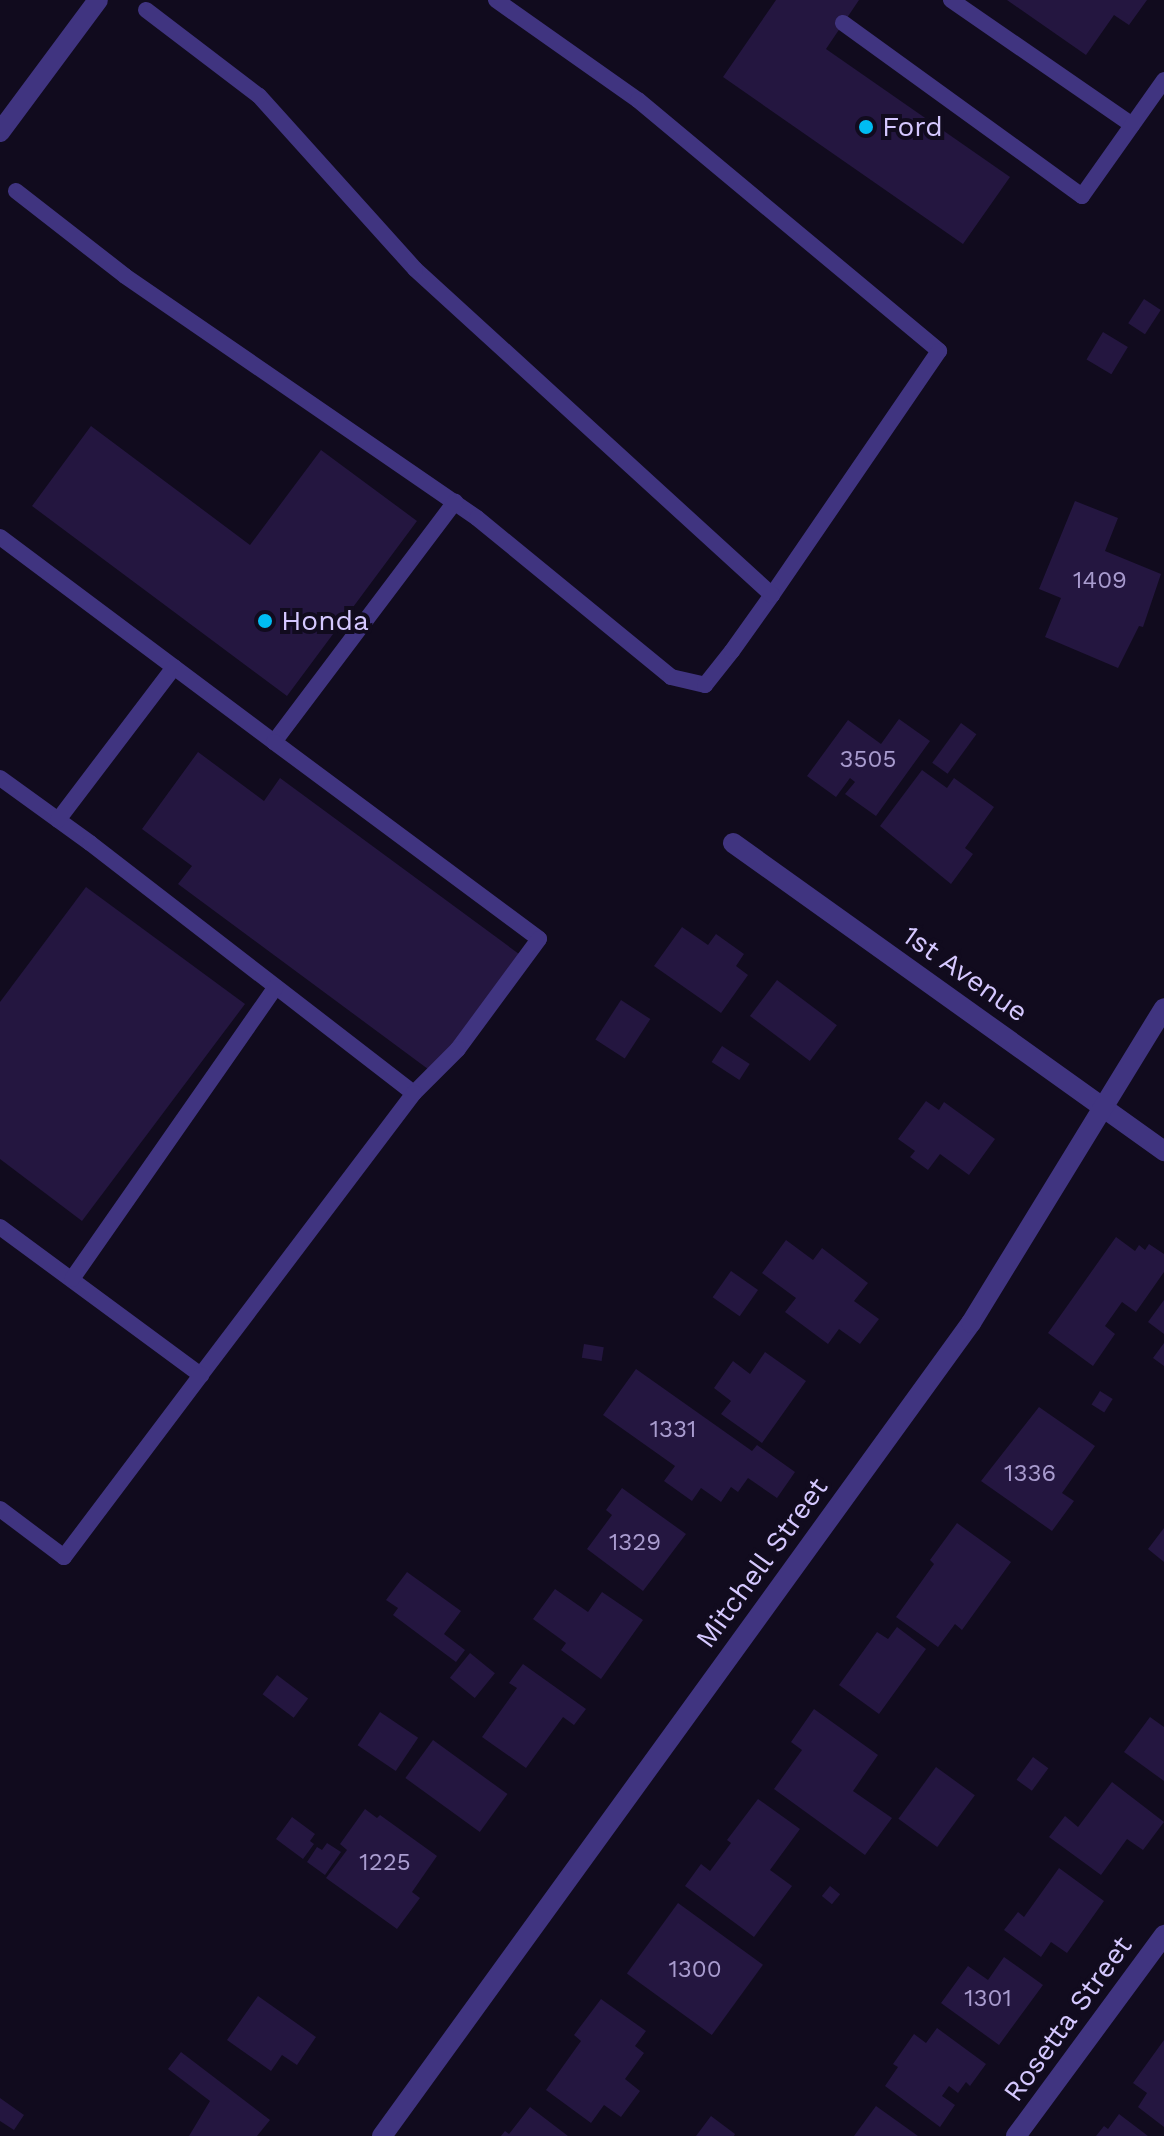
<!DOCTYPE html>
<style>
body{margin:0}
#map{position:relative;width:1164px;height:2136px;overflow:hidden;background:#110b1e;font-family:"Work Sans",sans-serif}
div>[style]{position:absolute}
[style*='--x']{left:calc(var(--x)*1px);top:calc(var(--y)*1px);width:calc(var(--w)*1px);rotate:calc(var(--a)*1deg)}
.building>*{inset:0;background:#241640;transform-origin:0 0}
.service>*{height:16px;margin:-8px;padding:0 8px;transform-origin:8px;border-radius:8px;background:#403480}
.minor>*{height:20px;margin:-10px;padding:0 10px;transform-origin:10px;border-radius:10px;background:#403480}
.tertiary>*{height:20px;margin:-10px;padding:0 10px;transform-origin:10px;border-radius:10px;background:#403480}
.dots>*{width:22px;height:22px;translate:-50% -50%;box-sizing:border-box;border:4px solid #110b1e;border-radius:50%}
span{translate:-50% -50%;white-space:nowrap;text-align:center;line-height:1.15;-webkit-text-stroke:8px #110b1e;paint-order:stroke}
.number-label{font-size:24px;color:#a99ccf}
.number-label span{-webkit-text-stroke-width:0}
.poi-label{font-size:28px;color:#d5c8ff}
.left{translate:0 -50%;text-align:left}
.street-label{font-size:28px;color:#d5c8ff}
</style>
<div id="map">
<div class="building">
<div style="clip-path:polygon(776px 0,859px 0,826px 49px,1010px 177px,963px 244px,723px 77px)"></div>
<div style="clip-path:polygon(1007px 0,1147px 0,1129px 25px,1114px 15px,1086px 55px)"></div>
<div style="left:1144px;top:299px;width:20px;height:29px;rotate:33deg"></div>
<div style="left:1103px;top:332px;width:29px;height:32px;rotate:31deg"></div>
<div style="clip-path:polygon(91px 426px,250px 545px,321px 450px,417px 521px,287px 696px,32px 506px)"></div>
<div style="clip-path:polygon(1075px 501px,1118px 518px,1105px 551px,1161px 574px,1143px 627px,1139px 626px,1118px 668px,1045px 637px,1061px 598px,1039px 589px)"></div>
<div style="clip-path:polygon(899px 719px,930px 741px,876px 816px,845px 794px,855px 782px,850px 778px,836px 797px,807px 776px,848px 720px,881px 744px)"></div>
<div style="left:961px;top:723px;width:19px;height:49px;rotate:36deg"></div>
<div style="clip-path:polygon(198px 752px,264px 801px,280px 778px,519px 954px,432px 1072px,178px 884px,192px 866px,142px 829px)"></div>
<div style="clip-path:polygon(922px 770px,947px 788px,954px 778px,994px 807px,965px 848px,973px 854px,951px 884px,880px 826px)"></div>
<div style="clip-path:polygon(86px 887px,245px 1004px,82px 1221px,0 1159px,0 1002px)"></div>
<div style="clip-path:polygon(682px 927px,708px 945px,716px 934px,744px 954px,736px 966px,748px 975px,721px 1013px,654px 966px)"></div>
<div style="left:777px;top:980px;width:75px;height:45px;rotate:37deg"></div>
<div style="left:621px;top:1000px;width:35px;height:47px;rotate:33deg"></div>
<div style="left:722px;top:1046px;width:33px;height:19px;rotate:33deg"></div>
<div style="clip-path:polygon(926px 1101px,939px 1110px,944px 1102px,995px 1139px,969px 1175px,940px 1154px,928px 1170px,910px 1157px,915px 1151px,898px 1139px)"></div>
<div style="clip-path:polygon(1116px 1237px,1135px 1251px,1139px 1245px,1145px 1250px,1149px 1244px,1164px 1254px,1164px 1272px,1136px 1312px,1122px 1302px,1105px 1326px,1115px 1334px,1093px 1366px,1048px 1333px)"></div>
<div style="clip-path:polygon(786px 1240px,813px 1260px,822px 1248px,868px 1283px,854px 1301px,879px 1319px,860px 1344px,839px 1329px,828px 1344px,785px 1312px,796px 1298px,762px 1273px)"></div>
<div style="left:731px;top:1271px;width:33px;height:32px;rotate:35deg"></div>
<div style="clip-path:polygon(1164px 1300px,1164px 1334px,1148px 1322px)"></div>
<div style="clip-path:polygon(1164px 1343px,1164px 1366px,1153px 1358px)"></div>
<div style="left:584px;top:1344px;width:20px;height:14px;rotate:9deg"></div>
<div style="clip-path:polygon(765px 1352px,806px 1381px,762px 1443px,721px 1414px,731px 1401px,714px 1388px,733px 1361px,750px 1374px)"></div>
<div style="clip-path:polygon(636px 1369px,752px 1451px,757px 1445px,795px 1472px,777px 1498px,748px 1478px,738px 1492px,731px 1487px,721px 1502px,701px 1488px,692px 1501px,664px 1481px,675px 1466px,603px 1415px)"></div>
<div style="left:1100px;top:1391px;width:15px;height:16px;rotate:32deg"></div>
<div style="clip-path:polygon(1039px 1407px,1095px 1446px,1062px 1493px,1074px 1501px,1052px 1531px,981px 1481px)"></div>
<div style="clip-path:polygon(622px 1488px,686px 1534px,643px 1591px,587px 1549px,612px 1515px,606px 1510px)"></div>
<div style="clip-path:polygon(957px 1523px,1011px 1562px,962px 1630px,955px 1624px,938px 1647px,896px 1617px,934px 1564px,930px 1560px)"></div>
<div style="clip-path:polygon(1164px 1528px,1164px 1562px,1148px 1549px)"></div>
<div style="clip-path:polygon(407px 1572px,461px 1611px,444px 1634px,465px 1650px,456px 1662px,393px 1615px,398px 1608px,386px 1600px)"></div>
<div style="clip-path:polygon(555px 1589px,588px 1612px,602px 1592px,643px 1620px,601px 1679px,561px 1650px,566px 1643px,533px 1619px)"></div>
<div style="clip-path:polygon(897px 1627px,926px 1649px,879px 1714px,839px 1685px,877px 1632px,888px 1639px)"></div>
<div style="left:470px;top:1653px;width:32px;height:32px;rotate:39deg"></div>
<div style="clip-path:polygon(523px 1664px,586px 1709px,574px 1725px,563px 1717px,526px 1768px,482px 1737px,517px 1688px,509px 1683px)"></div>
<div style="left:277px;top:1675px;width:39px;height:24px;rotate:37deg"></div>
<div style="clip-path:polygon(814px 1709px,878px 1755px,853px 1791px,892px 1818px,865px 1855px,774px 1789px,802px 1750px,791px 1742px)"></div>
<div style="left:380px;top:1712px;width:46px;height:40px;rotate:34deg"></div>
<div style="clip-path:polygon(1150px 1717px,1164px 1727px,1164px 1781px,1124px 1752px)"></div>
<div style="left:433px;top:1740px;width:92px;height:47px;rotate:36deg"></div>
<div style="left:1033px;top:1757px;width:19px;height:28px;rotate:36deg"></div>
<div style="left:936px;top:1767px;width:48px;height:64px;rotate:36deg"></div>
<div style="clip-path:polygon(1112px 1782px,1164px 1822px,1143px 1850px,1127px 1839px,1101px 1875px,1049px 1837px,1065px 1816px,1078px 1827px)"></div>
<div style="clip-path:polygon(758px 1799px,800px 1829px,770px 1870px,792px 1886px,754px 1937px,685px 1886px,701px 1864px,710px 1871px,731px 1843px,727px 1840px)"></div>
<div style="clip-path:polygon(365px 1809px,377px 1818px,380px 1815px,437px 1856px,412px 1892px,420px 1898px,397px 1929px,326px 1878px,347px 1850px,340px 1844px)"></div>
<div style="clip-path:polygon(292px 1817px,315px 1834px,310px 1841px,314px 1844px,303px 1859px,276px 1839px)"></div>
<div style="clip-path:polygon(327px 1843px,341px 1852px,325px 1875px,307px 1862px,317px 1847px,322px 1850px)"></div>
<div style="clip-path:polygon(1059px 1868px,1104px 1901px,1067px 1953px,1051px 1942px,1041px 1957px,1004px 1930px,1018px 1912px,1024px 1917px)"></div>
<div style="left:830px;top:1886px;width:13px;height:13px;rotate:39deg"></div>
<div style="left:678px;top:1903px;width:105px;height:87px;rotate:36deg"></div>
<div style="clip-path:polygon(1004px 1957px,1043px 1985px,999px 2045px,941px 2003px,968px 1966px,988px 1980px)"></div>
<div style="clip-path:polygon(258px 1996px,316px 2037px,297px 2065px,282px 2055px,271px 2071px,227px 2040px)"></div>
<div style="clip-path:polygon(601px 1999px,646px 2031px,635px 2046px,644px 2053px,625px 2079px,640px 2091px,621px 2117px,604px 2105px,591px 2123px,546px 2090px,581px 2041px,574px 2035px)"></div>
<div style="clip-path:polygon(937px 2028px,986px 2064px,970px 2086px,966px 2082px,958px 2093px,949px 2086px,942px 2096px,955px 2105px,940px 2127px,885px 2086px,898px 2067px,893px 2064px,914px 2034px,926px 2043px)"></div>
<div style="clip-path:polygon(1164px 2040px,1164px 2127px,1138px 2107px,1147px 2093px,1133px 2083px)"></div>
<div style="clip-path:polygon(181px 2052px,270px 2120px,257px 2136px,189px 2136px,210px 2101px,168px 2069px)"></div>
<div style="clip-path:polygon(0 2098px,24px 2115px,14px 2130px,0 2121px)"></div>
<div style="clip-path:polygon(876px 2106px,918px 2136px,854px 2136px)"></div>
<div style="clip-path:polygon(530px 2107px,568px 2136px,501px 2136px,505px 2131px,509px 2134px)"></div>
<div style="clip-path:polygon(1119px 2114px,1148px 2136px,1096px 2136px,1104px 2126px,1108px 2129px)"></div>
<div style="clip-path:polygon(711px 2116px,735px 2134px,734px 2136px,696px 2136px)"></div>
</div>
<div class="service">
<div style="--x:496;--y:0;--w:174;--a:35.2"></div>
<div style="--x:638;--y:100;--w:392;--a:39.8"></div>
<div style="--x:939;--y:351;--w:296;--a:124.4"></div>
<div style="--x:951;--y:0;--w:220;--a:34.6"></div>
<div style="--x:843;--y:23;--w:295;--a:35.9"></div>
<div style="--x:1082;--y:196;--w:142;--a:-54.7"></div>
<div style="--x:16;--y:191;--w:138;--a:37.9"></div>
<div style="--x:125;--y:276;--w:427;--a:34.5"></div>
<div style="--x:477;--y:518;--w:251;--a:39.3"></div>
<div style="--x:671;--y:677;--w:35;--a:13"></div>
<div style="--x:705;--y:685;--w:43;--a:-51.5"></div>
<div style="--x:732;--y:651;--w:69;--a:-54.5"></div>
<div style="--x:772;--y:595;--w:483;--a:-137.6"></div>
<div style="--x:415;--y:269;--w:233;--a:-132"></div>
<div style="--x:259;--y:96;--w:142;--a:-142.7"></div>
<div style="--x:0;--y:537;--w:342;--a:36.8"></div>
<div style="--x:274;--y:742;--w:301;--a:-53"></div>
<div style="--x:274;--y:742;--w:330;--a:36.6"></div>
<div style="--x:539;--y:939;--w:137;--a:126.4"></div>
<div style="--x:458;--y:1049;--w:62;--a:135"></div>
<div style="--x:0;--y:778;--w:111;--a:35.8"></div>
<div style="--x:90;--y:843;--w:409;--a:37.7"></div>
<div style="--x:414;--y:1093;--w:353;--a:127.1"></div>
<div style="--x:58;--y:820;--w:192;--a:-52.8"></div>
<div style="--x:0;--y:1227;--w:250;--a:36.4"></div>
<div style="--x:201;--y:1375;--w:228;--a:127"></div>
<div style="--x:64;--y:1557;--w:80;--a:-143.1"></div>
<div style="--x:72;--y:1279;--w:356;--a:-55.1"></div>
</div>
<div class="minor">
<div style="--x:733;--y:843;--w:530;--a:35.55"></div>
<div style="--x:382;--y:2136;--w:1004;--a:-54.08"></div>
<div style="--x:971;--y:1323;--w:369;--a:-58.5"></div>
<div style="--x:1016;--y:2136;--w:250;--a:-53.6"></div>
</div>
<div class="tertiary">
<div style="--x:0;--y:132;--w:164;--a:-53.4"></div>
</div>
<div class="dots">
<div style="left:866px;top:127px;background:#00bcf3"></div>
<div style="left:265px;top:621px;background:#00bcf3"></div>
</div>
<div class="number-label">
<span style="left:1100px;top:581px">1409</span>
<span style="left:868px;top:760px">3505</span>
<span style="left:673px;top:1430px">1331</span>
<span style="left:1030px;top:1474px">1336</span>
<span style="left:635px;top:1543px">1329</span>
<span style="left:385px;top:1863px">1225</span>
<span style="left:695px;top:1970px">1300</span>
<span style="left:988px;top:1999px">1301</span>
</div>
<div class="poi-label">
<span class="left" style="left:882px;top:127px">Ford</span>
<span class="left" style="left:281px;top:621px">Honda</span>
</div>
<div class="street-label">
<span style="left:965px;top:974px;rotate:35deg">1st Avenue</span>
<span style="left:762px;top:1563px;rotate:-54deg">Mitchell Street</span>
<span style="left:1068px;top:2019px;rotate:-54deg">Rosetta Street</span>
</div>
</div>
